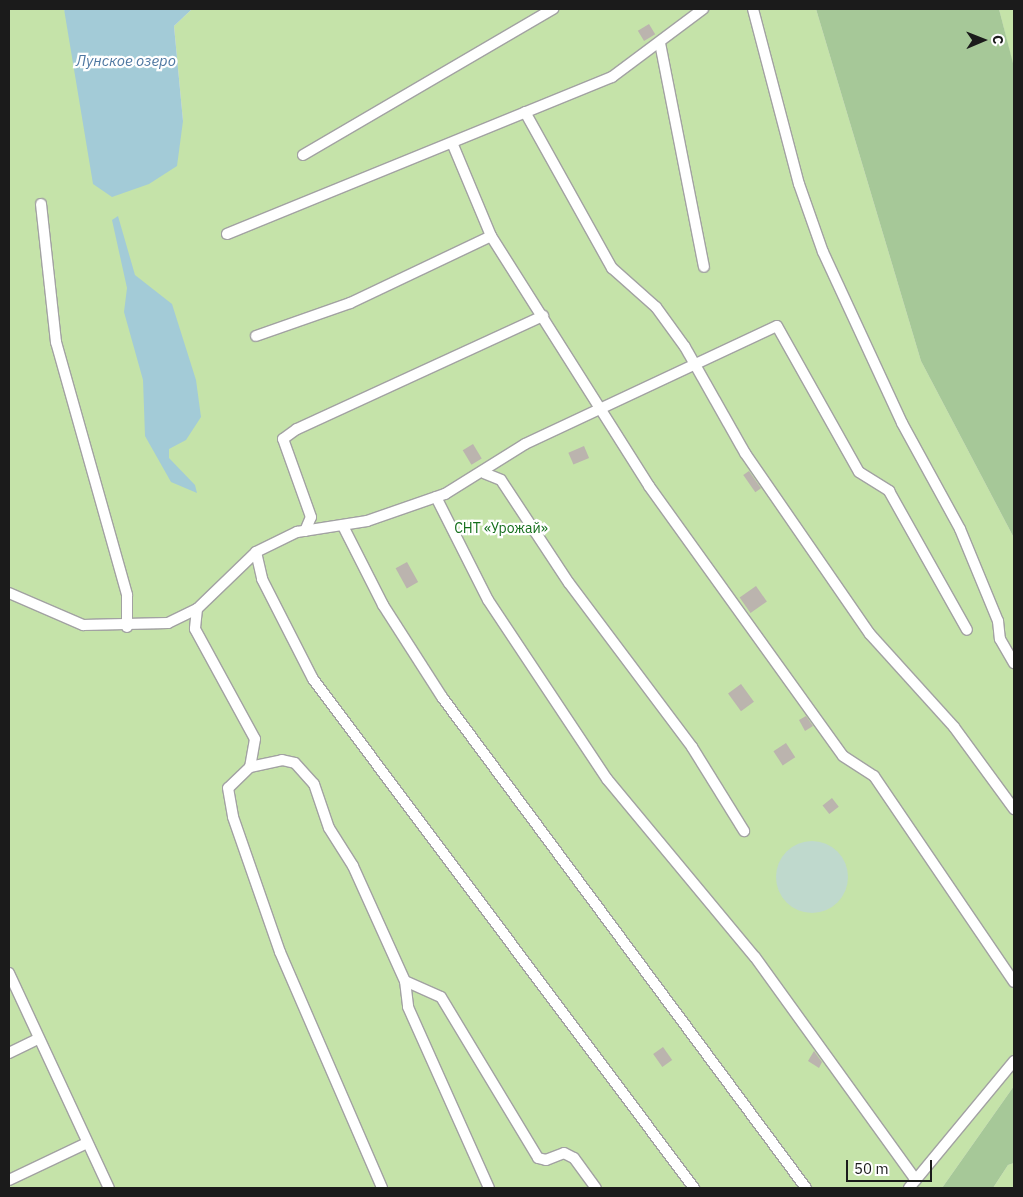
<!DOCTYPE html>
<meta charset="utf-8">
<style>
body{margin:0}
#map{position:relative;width:1023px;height:1197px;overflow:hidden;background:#ece8e1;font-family:"IBM Plex Sans",sans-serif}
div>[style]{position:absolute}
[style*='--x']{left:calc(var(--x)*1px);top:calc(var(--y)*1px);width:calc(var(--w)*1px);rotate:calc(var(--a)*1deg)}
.grass>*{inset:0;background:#c5e3a9}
.forest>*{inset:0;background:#a6c898}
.wetland>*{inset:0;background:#bfd9cd}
.round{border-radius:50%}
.water>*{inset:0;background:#a3cbd7}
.building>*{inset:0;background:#bbb4ae;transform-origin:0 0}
.roads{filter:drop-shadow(1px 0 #a2a2a2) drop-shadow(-1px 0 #a2a2a2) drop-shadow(0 1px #a2a2a2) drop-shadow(0 -1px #a2a2a2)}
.street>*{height:10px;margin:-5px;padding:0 5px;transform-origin:5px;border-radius:5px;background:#fff}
span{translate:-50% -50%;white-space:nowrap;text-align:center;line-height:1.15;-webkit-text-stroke:4.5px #fff;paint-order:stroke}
.park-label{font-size:14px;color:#136e1b}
.water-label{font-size:15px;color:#4f78a2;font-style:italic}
.frame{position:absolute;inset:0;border:10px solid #1b1b1b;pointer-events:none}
.north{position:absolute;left:958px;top:15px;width:50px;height:50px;-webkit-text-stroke:4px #fff;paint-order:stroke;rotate:89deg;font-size:14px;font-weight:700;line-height:20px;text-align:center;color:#1b1b1b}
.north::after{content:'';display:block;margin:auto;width:18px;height:22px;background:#1b1b1b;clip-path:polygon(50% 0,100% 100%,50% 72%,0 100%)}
.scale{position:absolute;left:846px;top:1160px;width:86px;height:22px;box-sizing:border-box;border:2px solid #1b1b1b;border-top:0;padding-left:6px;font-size:15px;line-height:18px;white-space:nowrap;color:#1b1b1b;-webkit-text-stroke:4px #fff;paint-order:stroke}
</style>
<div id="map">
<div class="grass">
<div style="clip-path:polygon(9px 9px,64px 9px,69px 24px,183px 121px,174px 26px,192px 9px,816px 9px,921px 361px,1014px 538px,1014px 1086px,942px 1188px,9px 1188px)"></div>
<div style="clip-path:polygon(999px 9px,1014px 9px,1014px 67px,1013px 65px)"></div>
<div style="clip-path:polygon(1014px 1163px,1014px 1188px,993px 1188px,1008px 1165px)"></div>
</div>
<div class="forest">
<div style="clip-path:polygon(816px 9px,999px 9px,1014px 67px,1014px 538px,921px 361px)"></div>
<div style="clip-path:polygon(1014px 1086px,1014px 1163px,1008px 1165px,993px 1188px,942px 1188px)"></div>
</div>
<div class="wetland">
<div class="round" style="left:776px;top:841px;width:72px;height:72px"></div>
</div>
<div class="water">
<div style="clip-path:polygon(64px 9px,192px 9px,174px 26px,183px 121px,177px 166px,149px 184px,112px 197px,93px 184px)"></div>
<div style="clip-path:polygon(118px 216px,135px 275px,172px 304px,196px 380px,201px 417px,186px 440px,169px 449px,169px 458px,195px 485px,197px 493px,171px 482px,145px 436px,143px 380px,124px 312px,127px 288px,112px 220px)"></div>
</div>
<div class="building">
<div style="left:649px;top:24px;width:12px;height:13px;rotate:59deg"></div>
<div style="left:473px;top:444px;width:17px;height:12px;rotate:59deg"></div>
<div style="left:584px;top:446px;width:13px;height:17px;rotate:67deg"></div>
<div style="left:749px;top:471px;width:21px;height:7px;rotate:55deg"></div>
<div style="left:407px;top:562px;width:23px;height:13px;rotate:61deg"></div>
<div style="left:756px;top:586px;width:19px;height:20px;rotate:55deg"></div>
<div style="left:741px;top:684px;width:22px;height:16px;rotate:54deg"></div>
<div style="clip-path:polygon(806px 716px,813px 726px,805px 731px,799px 720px)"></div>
<div style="left:786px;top:743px;width:17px;height:15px;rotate:57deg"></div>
<div style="left:832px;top:798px;width:11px;height:12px;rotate:52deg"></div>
<div style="left:663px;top:1047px;width:16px;height:12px;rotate:55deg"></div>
<div style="clip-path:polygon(814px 1051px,822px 1062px,819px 1068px,808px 1061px)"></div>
</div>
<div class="roads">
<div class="street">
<div style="--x:753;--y:9;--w:181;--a:75.3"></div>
<div style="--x:799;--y:184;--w:72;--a:70.6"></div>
<div style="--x:823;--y:252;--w:188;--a:65.2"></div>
<div style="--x:902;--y:423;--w:121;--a:61.3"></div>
<div style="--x:960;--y:529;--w:100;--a:67.6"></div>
<div style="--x:998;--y:621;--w:18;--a:84"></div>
<div style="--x:1000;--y:639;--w:28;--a:60"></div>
<div style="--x:660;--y:43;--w:228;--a:78.9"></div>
<div style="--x:525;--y:112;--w:179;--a:60.9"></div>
<div style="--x:612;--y:268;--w:59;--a:41.6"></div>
<div style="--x:656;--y:307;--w:49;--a:54.1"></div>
<div style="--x:685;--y:347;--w:122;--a:60.5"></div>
<div style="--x:745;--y:453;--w:220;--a:55.4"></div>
<div style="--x:870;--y:634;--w:125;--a:47.9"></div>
<div style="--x:954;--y:727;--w:102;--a:53.8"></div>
<div style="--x:453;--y:145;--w:99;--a:67.3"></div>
<div style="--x:491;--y:236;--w:296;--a:57.7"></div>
<div style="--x:649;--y:486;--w:332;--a:54.3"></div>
<div style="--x:843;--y:756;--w:37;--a:33"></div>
<div style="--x:874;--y:776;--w:249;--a:55.8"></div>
<div style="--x:303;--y:155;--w:290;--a:-30.3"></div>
<div style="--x:41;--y:204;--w:139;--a:83.8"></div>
<div style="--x:56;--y:342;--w:263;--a:74.3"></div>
<div style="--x:127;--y:595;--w:32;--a:90"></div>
<div style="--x:227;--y:234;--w:416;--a:-22.2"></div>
<div style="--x:612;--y:77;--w:114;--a:-36.8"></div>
<div style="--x:256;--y:336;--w:100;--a:-19.3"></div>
<div style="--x:350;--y:303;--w:156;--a:-25.4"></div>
<div style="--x:484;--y:473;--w:18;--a:22"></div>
<div style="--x:501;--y:480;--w:123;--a:56.6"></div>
<div style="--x:569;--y:583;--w:205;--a:53.1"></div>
<div style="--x:692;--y:747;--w:99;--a:58.2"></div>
<div style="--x:436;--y:497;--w:115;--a:63.2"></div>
<div style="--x:488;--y:600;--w:215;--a:56.4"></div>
<div style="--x:607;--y:779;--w:231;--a:50.3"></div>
<div style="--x:755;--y:957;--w:275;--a:54.2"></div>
<div style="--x:343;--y:526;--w:89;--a:63.1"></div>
<div style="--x:383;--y:605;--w:109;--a:57.3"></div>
<div style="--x:442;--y:697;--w:611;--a:53.45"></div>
<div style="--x:305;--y:531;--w:15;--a:-67"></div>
<div style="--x:311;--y:517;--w:83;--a:-109.7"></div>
<div style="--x:283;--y:439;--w:17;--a:-36"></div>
<div style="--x:297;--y:429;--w:271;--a:-24.7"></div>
<div style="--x:256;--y:552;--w:28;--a:77"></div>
<div style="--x:262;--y:579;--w:112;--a:63"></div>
<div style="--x:313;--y:679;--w:636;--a:53.18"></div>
<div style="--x:9;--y:593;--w:81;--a:23.4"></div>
<div style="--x:83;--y:625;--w:85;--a:-1.3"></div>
<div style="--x:168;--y:623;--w:32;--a:-26"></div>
<div style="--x:197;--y:609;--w:82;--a:-44"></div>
<div style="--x:256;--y:552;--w:46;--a:-26"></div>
<div style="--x:297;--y:532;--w:71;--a:-8.9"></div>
<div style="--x:367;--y:521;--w:83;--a:-19.1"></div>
<div style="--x:445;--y:494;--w:94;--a:-32"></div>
<div style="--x:525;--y:444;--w:278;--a:-25.1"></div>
<div style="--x:777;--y:326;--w:167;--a:60.7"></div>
<div style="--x:859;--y:472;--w:36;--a:32"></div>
<div style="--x:889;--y:491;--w:159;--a:60.7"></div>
<div style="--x:197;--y:609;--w:20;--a:96"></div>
<div style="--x:195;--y:629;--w:125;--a:61.4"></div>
<div style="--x:255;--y:739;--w:28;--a:100"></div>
<div style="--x:250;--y:767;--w:30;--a:136"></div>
<div style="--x:228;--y:788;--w:29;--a:80"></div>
<div style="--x:233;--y:817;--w:143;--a:70.8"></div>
<div style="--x:280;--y:952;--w:257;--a:66.6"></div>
<div style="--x:250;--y:767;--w:33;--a:-12"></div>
<div style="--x:282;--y:760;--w:13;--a:13"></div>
<div style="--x:295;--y:763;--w:28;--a:48"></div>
<div style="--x:314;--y:784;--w:46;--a:71.2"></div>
<div style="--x:329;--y:828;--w:45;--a:57.7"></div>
<div style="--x:353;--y:866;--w:126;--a:65.7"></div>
<div style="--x:405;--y:981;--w:39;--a:24"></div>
<div style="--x:441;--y:997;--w:188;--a:58.9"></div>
<div style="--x:538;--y:1158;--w:8;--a:14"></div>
<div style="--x:546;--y:1160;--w:19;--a:-21"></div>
<div style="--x:564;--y:1153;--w:11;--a:27"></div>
<div style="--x:574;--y:1158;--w:37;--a:54"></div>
<div style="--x:9;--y:973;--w:237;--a:65.1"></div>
<div style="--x:405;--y:981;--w:26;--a:83"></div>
<div style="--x:408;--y:1007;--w:198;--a:65.9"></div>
<div style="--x:9;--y:1053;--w:32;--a:-26"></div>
<div style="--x:9;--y:1180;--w:86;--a:-25.4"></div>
<div style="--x:909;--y:1188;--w:165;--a:-50.4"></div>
</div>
</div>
<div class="park-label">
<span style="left:501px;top:528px">СНТ «Урожай»</span>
</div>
<div class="water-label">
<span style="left:126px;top:61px">Лунское озеро</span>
</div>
<div class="frame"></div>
<div class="north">С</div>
<div class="scale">50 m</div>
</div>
